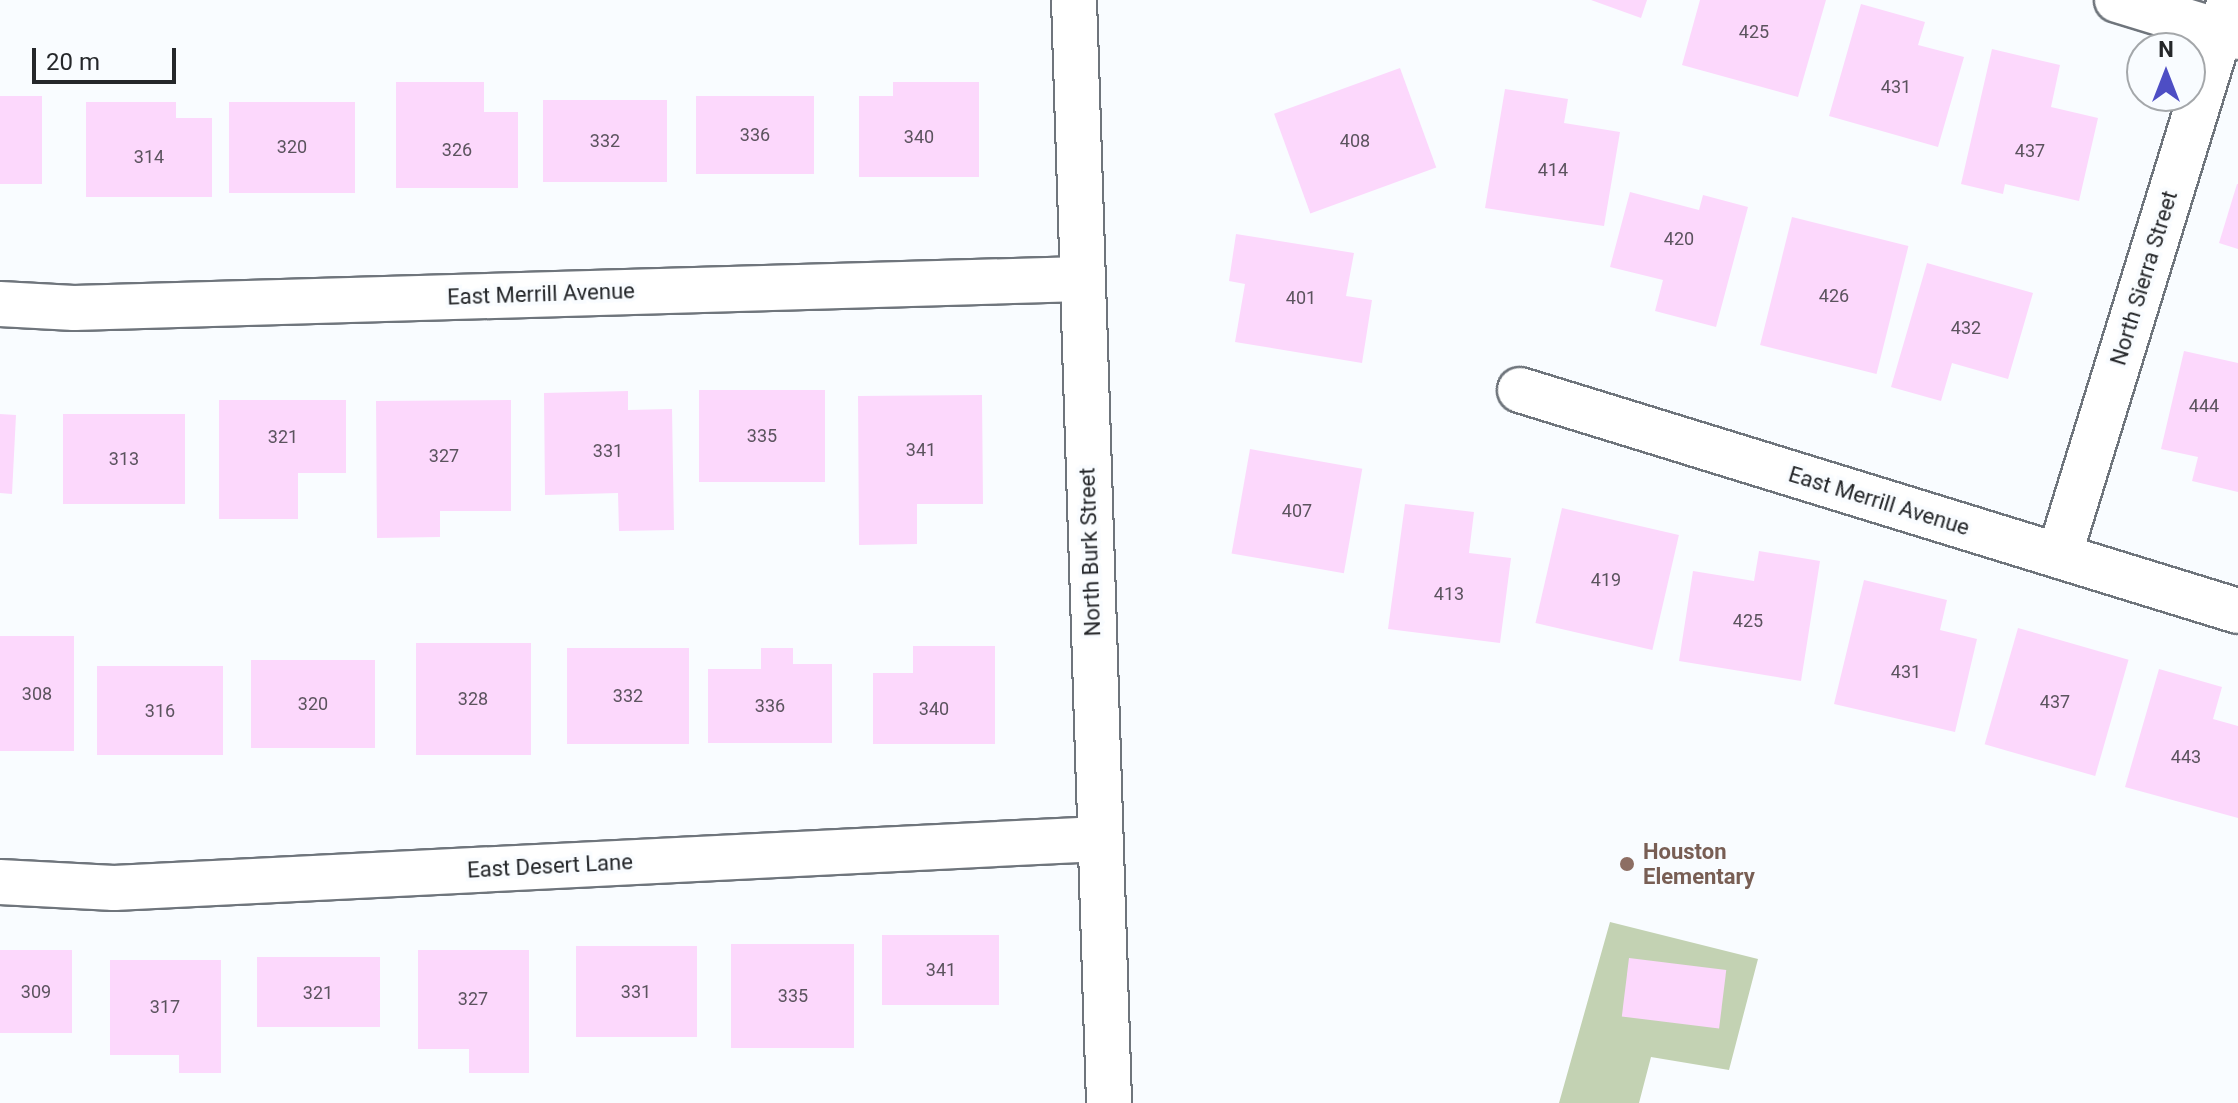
<!DOCTYPE html>
<style>
body{margin:0}
#map{position:relative;width:2238px;height:1103px;overflow:hidden;background:#f9fcff;font-family:Roboto,sans-serif}
div>[style]{position:absolute}
[style*='--x']{left:calc(var(--x)*1px);top:calc(var(--y)*1px);width:calc(var(--w)*1px);rotate:calc(var(--a)*1deg)}
.green>*{inset:0;background:#c3d2b3}
.building>*{inset:0;background:#fcd8fc;transform-origin:0 0}
.roads{filter:drop-shadow(2px 0 #6f757c) drop-shadow(-2px 0 #6f757c) drop-shadow(0 2px #6f757c) drop-shadow(0 -2px #6f757c)}
.minor>*{height:44px;margin:-22px;padding:0 22px;transform-origin:22px;border-radius:22px;background:#fff}
.tertiary>*{height:44px;margin:-22px;padding:0 22px;transform-origin:22px;border-radius:22px;background:#fff}
.dots>*{width:22px;height:22px;translate:-50% -50%;box-sizing:border-box;border:4px solid #f9fcff;border-radius:50%}
span{translate:-50% -50%;white-space:nowrap;text-align:center;line-height:1.15;-webkit-text-stroke:7px #f9fcff;paint-order:stroke}
.number-label{font-size:18px;color:#5b535e}
.number-label span{-webkit-text-stroke-width:0}
.street-label{font-size:22px;color:#25272a}
.education-label{font-size:22px;color:#785e54;font-weight:700}
.left{translate:0 -50%;text-align:left}
.north{position:absolute;left:2126px;top:32px;width:80px;height:80px;box-sizing:border-box;background:#f9fcff;border:2px solid #a4a7aa;border-radius:50%;rotate:0deg;font-size:22px;font-weight:700;line-height:32px;text-align:center;color:#25272a}
.north::after{content:'';display:block;margin:auto;width:28px;height:36px;background:#4e4ec4;clip-path:polygon(50% 0,100% 100%,50% 72%,0 100%)}
.scale{position:absolute;left:32px;top:48px;width:144px;height:36px;box-sizing:border-box;border:4px solid #25272a;border-top:0;padding-left:10px;font-size:24px;line-height:28px;white-space:nowrap;color:#25272a;-webkit-text-stroke:6px #f9fcff;paint-order:stroke}
</style>
<div id="map">
<div class="green">
<div style="clip-path:polygon(1610px 922px,1758px 959px,1729px 1070px,1651px 1057px,1639px 1103px,1559px 1103px)"></div>
</div>
<div class="building">
<div style="clip-path:polygon(1591px 0,1647px 0,1641px 18px)"></div>
<div style="clip-path:polygon(1700px 0,1826px 0,1798px 97px,1682px 65px)"></div>
<div style="clip-path:polygon(1861px 4px,1925px 22px,1918px 45px,1964px 57px,1938px 147px,1829px 116px)"></div>
<div style="clip-path:polygon(1992px 49px,2060px 65px,2051px 107px,2098px 118px,2079px 201px,2005px 184px,2003px 194px,1961px 184px)"></div>
<div style="left:1400px;top:68px;width:106px;height:134px;rotate:70deg"></div>
<div style="clip-path:polygon(396px 82px,484px 82px,484px 112px,518px 112px,518px 188px,396px 188px)"></div>
<div style="clip-path:polygon(893px 82px,979px 82px,979px 177px,859px 177px,859px 96px,893px 96px)"></div>
<div style="clip-path:polygon(1505px 89px,1568px 99px,1564px 123px,1620px 132px,1604px 226px,1485px 208px)"></div>
<div style="left:0;top:96px;width:42px;height:88px"></div>
<div style="left:696px;top:96px;width:118px;height:78px"></div>
<div style="left:543px;top:100px;width:124px;height:82px"></div>
<div style="clip-path:polygon(86px 102px,176px 102px,176px 118px,212px 118px,212px 197px,86px 197px)"></div>
<div style="left:229px;top:102px;width:126px;height:91px"></div>
<div style="clip-path:polygon(2237px 184px,2238px 184px,2238px 249px,2219px 243px)"></div>
<div style="clip-path:polygon(1630px 192px,1699px 210px,1703px 195px,1748px 207px,1716px 327px,1655px 311px,1663px 280px,1610px 267px)"></div>
<div style="left:1792px;top:217px;width:120px;height:132px;rotate:14deg"></div>
<div style="clip-path:polygon(1236px 234px,1354px 253px,1346px 296px,1372px 300px,1362px 363px,1235px 342px,1245px 284px,1229px 281px)"></div>
<div style="clip-path:polygon(1927px 263px,2033px 293px,2008px 379px,1952px 363px,1941px 401px,1891px 387px)"></div>
<div style="clip-path:polygon(2184px 351px,2238px 363px,2238px 492px,2192px 481px,2198px 457px,2161px 449px)"></div>
<div style="left:699px;top:390px;width:126px;height:92px"></div>
<div style="clip-path:polygon(628px 391px,628px 410px,672px 409px,674px 530px,619px 531px,618px 493px,545px 495px,544px 393px)"></div>
<div style="clip-path:polygon(982px 395px,983px 504px,917px 504px,917px 544px,859px 545px,858px 396px)"></div>
<div style="clip-path:polygon(219px 400px,346px 400px,346px 473px,298px 473px,298px 519px,219px 519px)"></div>
<div style="clip-path:polygon(511px 400px,511px 511px,440px 511px,440px 537px,377px 538px,376px 401px)"></div>
<div style="clip-path:polygon(0 414px,16px 415px,12px 494px,0 493px)"></div>
<div style="left:63px;top:414px;width:122px;height:90px"></div>
<div style="left:1250px;top:449px;width:114px;height:106px;rotate:10deg"></div>
<div style="clip-path:polygon(1405px 504px,1474px 512px,1469px 553px,1511px 558px,1500px 643px,1388px 629px)"></div>
<div style="left:1562px;top:508px;width:120px;height:118px;rotate:13deg"></div>
<div style="clip-path:polygon(1759px 551px,1820px 561px,1801px 681px,1679px 661px,1693px 571px,1754px 581px)"></div>
<div style="clip-path:polygon(1864px 580px,1947px 600px,1940px 630px,1977px 639px,1955px 732px,1834px 704px)"></div>
<div style="left:2018px;top:628px;width:115px;height:121px;rotate:16deg"></div>
<div style="left:0;top:636px;width:74px;height:115px"></div>
<div style="left:416px;top:643px;width:115px;height:112px"></div>
<div style="clip-path:polygon(913px 646px,995px 646px,995px 744px,873px 744px,873px 673px,913px 673px)"></div>
<div style="left:567px;top:648px;width:122px;height:96px"></div>
<div style="clip-path:polygon(761px 648px,793px 648px,793px 664px,832px 664px,832px 743px,708px 743px,708px 669px,761px 669px)"></div>
<div style="left:251px;top:660px;width:124px;height:88px"></div>
<div style="left:97px;top:666px;width:126px;height:89px"></div>
<div style="clip-path:polygon(2159px 669px,2222px 687px,2213px 719px,2238px 726px,2238px 818px,2125px 787px)"></div>
<div style="left:882px;top:935px;width:117px;height:70px"></div>
<div style="left:731px;top:944px;width:123px;height:104px"></div>
<div style="left:576px;top:946px;width:121px;height:91px"></div>
<div style="left:0;top:950px;width:72px;height:83px"></div>
<div style="clip-path:polygon(418px 950px,529px 950px,529px 1073px,469px 1073px,469px 1049px,418px 1049px)"></div>
<div style="left:257px;top:957px;width:123px;height:70px"></div>
<div style="left:1629px;top:958px;width:98px;height:59px;rotate:7deg"></div>
<div style="clip-path:polygon(110px 960px,221px 960px,221px 1073px,179px 1073px,179px 1055px,110px 1055px)"></div>
</div>
<div class="roads">
<div class="minor">
<div style="--x:2117;--y:0;--w:127;--a:17"></div>
<div style="--x:0;--y:304;--w:74;--a:3.1"></div>
<div style="--x:74;--y:308;--w:1008;--a:-1.65"></div>
<div style="--x:1520;--y:390;--w:751;--a:17.11"></div>
<div style="--x:2059;--y:556;--w:582;--a:-72.9"></div>
<div style="--x:0;--y:882;--w:114;--a:3"></div>
<div style="--x:114;--y:888;--w:987;--a:-2.85"></div>
</div>
<div class="tertiary">
<div style="--x:1074;--y:0;--w:1104;--a:88.18"></div>
</div>
</div>
<div class="dots">
<div style="left:1627px;top:864px;background:#8d6e63"></div>
</div>
<div class="number-label">
<span style="left:1754px;top:32px">425</span>
<span style="left:1896px;top:87px">431</span>
<span style="left:755px;top:135px">336</span>
<span style="left:919px;top:137px">340</span>
<span style="left:605px;top:141px">332</span>
<span style="left:1355px;top:141px">408</span>
<span style="left:292px;top:147px">320</span>
<span style="left:457px;top:150px">326</span>
<span style="left:2030px;top:151px">437</span>
<span style="left:149px;top:157px">314</span>
<span style="left:1553px;top:170px">414</span>
<span style="left:1679px;top:239px">420</span>
<span style="left:1834px;top:296px">426</span>
<span style="left:1301px;top:298px">401</span>
<span style="left:1966px;top:328px">432</span>
<span style="left:2204px;top:406px">444</span>
<span style="left:762px;top:436px">335</span>
<span style="left:283px;top:437px">321</span>
<span style="left:921px;top:450px">341</span>
<span style="left:608px;top:451px">331</span>
<span style="left:444px;top:456px">327</span>
<span style="left:124px;top:459px">313</span>
<span style="left:1297px;top:511px">407</span>
<span style="left:1606px;top:580px">419</span>
<span style="left:1449px;top:594px">413</span>
<span style="left:1748px;top:621px">425</span>
<span style="left:1906px;top:672px">431</span>
<span style="left:37px;top:694px">308</span>
<span style="left:628px;top:696px">332</span>
<span style="left:473px;top:699px">328</span>
<span style="left:2055px;top:702px">437</span>
<span style="left:313px;top:704px">320</span>
<span style="left:770px;top:706px">336</span>
<span style="left:934px;top:709px">340</span>
<span style="left:160px;top:711px">316</span>
<span style="left:2186px;top:757px">443</span>
<span style="left:941px;top:970px">341</span>
<span style="left:36px;top:992px">309</span>
<span style="left:636px;top:992px">331</span>
<span style="left:318px;top:993px">321</span>
<span style="left:793px;top:996px">335</span>
<span style="left:473px;top:999px">327</span>
<span style="left:165px;top:1007px">317</span>
</div>
<div class="street-label">
<span style="left:2144px;top:278px;rotate:-73deg">North Sierra Street</span>
<span style="left:541px;top:294px;rotate:-2deg">East Merrill Avenue</span>
<span style="left:1879px;top:501px;rotate:17deg">East Merrill Avenue</span>
<span style="left:1090px;top:552px;rotate:-92deg">North Burk Street</span>
<span style="left:550px;top:866px;rotate:-3deg">East Desert Lane</span>
</div>
<div class="education-label">
<span class="left" style="left:1643px;top:864px">Houston<br>Elementary</span>
</div>
<div class="north">N</div>
<div class="scale">20 m</div>
</div>
